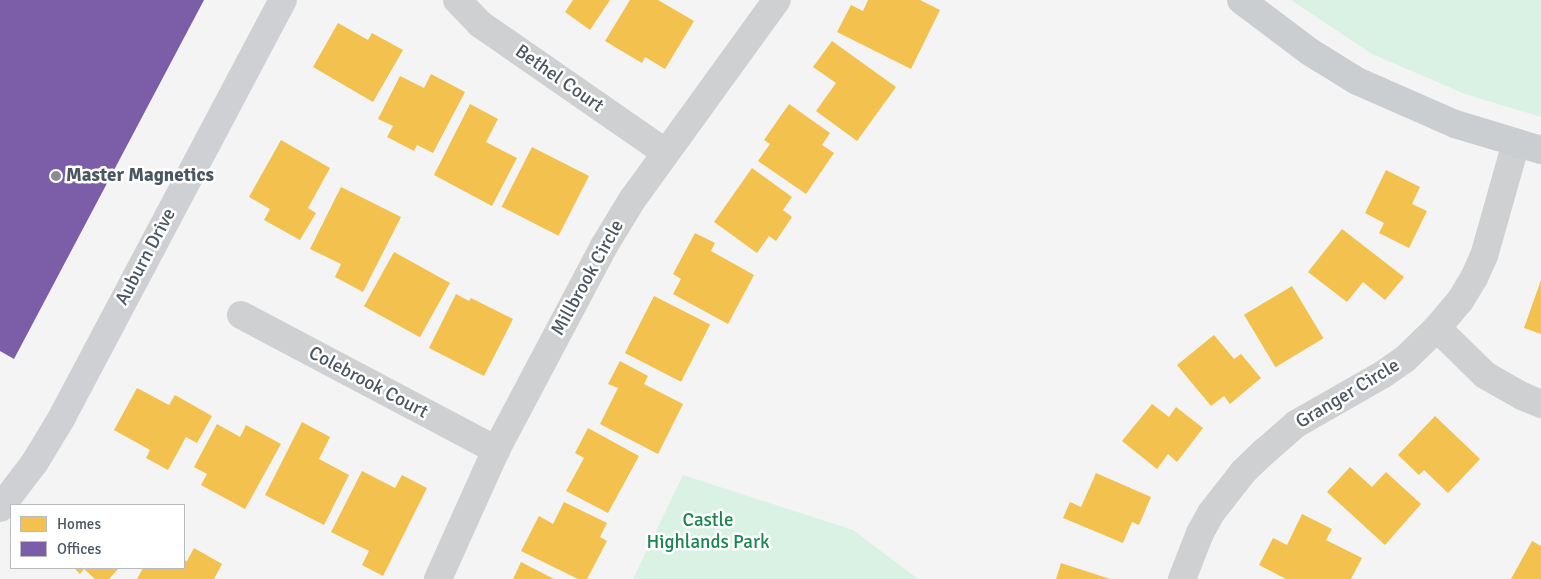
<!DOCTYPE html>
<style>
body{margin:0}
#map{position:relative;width:1541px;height:579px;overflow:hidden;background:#f4f4f4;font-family:Signika,sans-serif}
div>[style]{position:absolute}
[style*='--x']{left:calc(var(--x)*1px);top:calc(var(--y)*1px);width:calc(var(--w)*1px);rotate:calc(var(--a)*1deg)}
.green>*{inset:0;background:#d9f2e3}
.homes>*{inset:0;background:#f2c14e;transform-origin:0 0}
.offices>*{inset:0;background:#7b5ea7}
.street>*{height:28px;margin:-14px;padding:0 14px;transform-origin:14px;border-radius:14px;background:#ced0d2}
.secondary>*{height:28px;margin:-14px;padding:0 14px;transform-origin:14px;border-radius:14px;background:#ced0d4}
.primary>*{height:28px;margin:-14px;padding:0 14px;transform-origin:14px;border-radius:14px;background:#caced1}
.dots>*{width:14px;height:14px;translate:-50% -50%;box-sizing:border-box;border:2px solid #fff;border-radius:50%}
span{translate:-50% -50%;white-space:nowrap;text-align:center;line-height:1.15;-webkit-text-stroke:5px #fff;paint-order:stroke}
.street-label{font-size:19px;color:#4a5661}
.poi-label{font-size:19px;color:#4a5661;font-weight:700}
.left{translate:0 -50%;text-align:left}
.park-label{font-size:19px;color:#17864f}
.legend{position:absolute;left:10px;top:504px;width:175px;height:65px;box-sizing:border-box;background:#fff;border:1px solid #b7bbc0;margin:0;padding:6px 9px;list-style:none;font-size:15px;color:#4a5661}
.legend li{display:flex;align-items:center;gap:10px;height:25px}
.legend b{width:25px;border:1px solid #b7bbc0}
</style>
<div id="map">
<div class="green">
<div style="clip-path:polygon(1291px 0,1541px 0,1541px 117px,1465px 94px,1372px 54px)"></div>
<div style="clip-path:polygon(683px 475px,853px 530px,918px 579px,633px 579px)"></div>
</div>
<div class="homes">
<div style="clip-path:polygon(573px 0,610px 0,590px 30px,565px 12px)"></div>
<div style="clip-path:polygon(630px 0,658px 0,694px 21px,665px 69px,645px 57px,642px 63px,605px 41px)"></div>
<div style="clip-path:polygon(868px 0,920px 0,940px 10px,911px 69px,837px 32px,851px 5px,863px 11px)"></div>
<div style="clip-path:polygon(338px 23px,368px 40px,372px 33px,403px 50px,373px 102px,313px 67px)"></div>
<div style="clip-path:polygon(832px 41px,896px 87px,857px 141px,816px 111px,836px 83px,813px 67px)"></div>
<div style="clip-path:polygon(431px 74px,465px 92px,433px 153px,417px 145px,414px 151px,387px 137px,393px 126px,378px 119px,400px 76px,424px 88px)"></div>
<div style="clip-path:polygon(470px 104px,498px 119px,486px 142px,517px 158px,492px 206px,434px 175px)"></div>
<div style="clip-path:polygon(789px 104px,830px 133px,822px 145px,834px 153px,806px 194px,758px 161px,770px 144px,764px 140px)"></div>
<div style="clip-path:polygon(281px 140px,330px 168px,308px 208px,316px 213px,300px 240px,264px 220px,270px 209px,249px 197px)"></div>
<div style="left:532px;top:147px;width:64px;height:67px;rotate:27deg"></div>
<div style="clip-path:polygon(752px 168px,792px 197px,783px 210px,792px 217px,776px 241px,769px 236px,757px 253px,714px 222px)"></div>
<div style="clip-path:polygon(1386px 170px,1420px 187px,1412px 204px,1427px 211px,1409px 248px,1379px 233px,1384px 223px,1365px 213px)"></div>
<div style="clip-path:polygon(341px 187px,401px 217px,363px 292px,335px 277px,341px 264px,310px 249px)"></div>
<div style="clip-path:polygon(1342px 229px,1404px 277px,1385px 300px,1363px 282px,1347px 302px,1308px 272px)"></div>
<div style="clip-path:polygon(695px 233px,715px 243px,711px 251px,754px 275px,728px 324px,673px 294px,681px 279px,673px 274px)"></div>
<div style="left:394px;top:252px;width:64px;height:62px;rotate:29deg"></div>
<div style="clip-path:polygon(1541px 280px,1541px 334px,1524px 328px)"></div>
<div style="left:1292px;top:286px;width:61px;height:56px;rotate:59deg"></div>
<div style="clip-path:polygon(456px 294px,469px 301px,471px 298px,513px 319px,484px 376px,429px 348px)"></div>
<div style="left:654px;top:296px;width:63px;height:64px;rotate:27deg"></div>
<div style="clip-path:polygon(1214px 335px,1234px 359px,1241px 354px,1261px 378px,1230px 404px,1224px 396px,1211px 406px,1177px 365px)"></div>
<div style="clip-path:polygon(620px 361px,648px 376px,644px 384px,683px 404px,658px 454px,600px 424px,618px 388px,608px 384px)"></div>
<div style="clip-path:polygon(137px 388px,169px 405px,175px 395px,212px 416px,197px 443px,186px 437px,168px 470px,146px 458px,150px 450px,114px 430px)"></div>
<div style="clip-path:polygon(1152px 404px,1169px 417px,1176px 407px,1203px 428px,1177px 462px,1168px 454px,1157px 469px,1122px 441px)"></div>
<div style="clip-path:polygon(1435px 416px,1480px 459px,1448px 493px,1424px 470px,1419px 475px,1398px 455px)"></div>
<div style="clip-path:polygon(302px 422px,330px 437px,319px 459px,349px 475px,324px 525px,265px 495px)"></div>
<div style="clip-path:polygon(217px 424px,240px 437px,246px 425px,281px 444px,245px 509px,201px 485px,207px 474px,194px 467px)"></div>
<div style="clip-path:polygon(588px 428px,639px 456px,608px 513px,566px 491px,584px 458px,575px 453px)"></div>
<div style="clip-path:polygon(1350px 467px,1372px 487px,1386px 472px,1421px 504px,1385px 545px,1327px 492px)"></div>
<div style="clip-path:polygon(362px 471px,395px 488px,402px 475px,427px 488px,383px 576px,362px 565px,369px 551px,331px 532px)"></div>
<div style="clip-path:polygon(1096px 473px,1151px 497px,1139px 525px,1132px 522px,1123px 543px,1063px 518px,1070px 502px,1081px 507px)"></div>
<div style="clip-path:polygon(564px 502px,607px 523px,600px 537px,607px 541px,587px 579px,578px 579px,521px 551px,539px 516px,553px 524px)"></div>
<div style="clip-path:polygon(1302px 514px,1332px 529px,1326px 540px,1362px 558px,1351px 579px,1286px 579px,1259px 565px,1273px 538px,1287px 545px)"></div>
<div style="clip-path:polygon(1532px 541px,1541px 546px,1541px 579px,1511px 579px)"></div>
<div style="clip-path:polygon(194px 548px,222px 564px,214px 579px,137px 579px,143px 568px,184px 568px,184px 560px,187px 561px)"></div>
<div style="clip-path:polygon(521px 562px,554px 579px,513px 579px)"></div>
<div style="clip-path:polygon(1061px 563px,1110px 579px,1056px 579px)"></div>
<div style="clip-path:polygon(74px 568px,119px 568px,109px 579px,95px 579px,84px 569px,80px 574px)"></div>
</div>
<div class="offices">
<div style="clip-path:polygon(0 0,204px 0,14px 359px,0 351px)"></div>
</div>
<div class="street">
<div style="--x:457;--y:0;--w:33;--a:46"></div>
<div style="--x:480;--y:24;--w:226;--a:34.7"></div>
<div style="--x:241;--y:315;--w:289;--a:27.9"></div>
<div style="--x:1437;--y:328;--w:67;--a:44.4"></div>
<div style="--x:1485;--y:375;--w:43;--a:29.6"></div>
<div style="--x:1522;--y:396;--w:21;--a:23"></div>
<div style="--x:438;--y:579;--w:141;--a:-65.8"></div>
<div style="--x:496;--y:450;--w:231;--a:-62.1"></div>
<div style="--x:604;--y:246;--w:54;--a:-58.7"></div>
<div style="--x:632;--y:200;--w:247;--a:-54.1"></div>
<div style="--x:1182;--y:579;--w:49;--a:-68.6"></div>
<div style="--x:1200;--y:533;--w:23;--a:-61"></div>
<div style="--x:1211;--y:513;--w:52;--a:-52"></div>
<div style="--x:1243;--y:472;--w:29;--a:-44"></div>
<div style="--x:1264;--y:452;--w:43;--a:-41.2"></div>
<div style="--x:1296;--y:424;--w:99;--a:-29.7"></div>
<div style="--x:1382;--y:375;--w:28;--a:-35"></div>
<div style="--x:1405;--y:359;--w:45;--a:-44.1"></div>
<div style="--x:1437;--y:328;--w:35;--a:-50"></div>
<div style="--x:1460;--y:301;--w:27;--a:-59"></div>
<div style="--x:1474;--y:278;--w:24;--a:-66"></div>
<div style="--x:1484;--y:256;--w:117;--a:-74.2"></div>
</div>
<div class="secondary">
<div style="--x:0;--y:508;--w:58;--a:-52.7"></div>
<div style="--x:35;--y:462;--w:50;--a:-58.8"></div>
<div style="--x:61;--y:419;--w:474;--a:-62.1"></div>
</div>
<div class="primary">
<div style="--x:1241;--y:0;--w:86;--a:37"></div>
<div style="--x:1310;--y:52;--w:55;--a:31.7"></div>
<div style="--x:1357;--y:81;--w:107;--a:23.7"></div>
<div style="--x:1455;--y:124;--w:90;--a:16.8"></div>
</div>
<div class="dots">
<div style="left:56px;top:176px;background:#868d94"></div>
</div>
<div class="street-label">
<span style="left:559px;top:79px;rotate:35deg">Bethel Court</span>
<span style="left:146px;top:257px;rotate:-62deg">Auburn Drive</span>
<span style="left:588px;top:278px;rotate:-61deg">Millbrook Circle</span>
<span style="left:368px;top:383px;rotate:28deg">Colebrook Court</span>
<span style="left:1348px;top:394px;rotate:-31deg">Granger Circle</span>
</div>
<div class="poi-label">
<span class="left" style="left:66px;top:176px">Master Magnetics</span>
</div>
<div class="park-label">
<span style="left:708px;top:532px">Castle<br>Highlands Park</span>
</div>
<ul class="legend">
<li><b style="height:14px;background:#f2c14e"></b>Homes</li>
<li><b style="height:14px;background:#7b5ea7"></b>Offices</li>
</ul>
</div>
